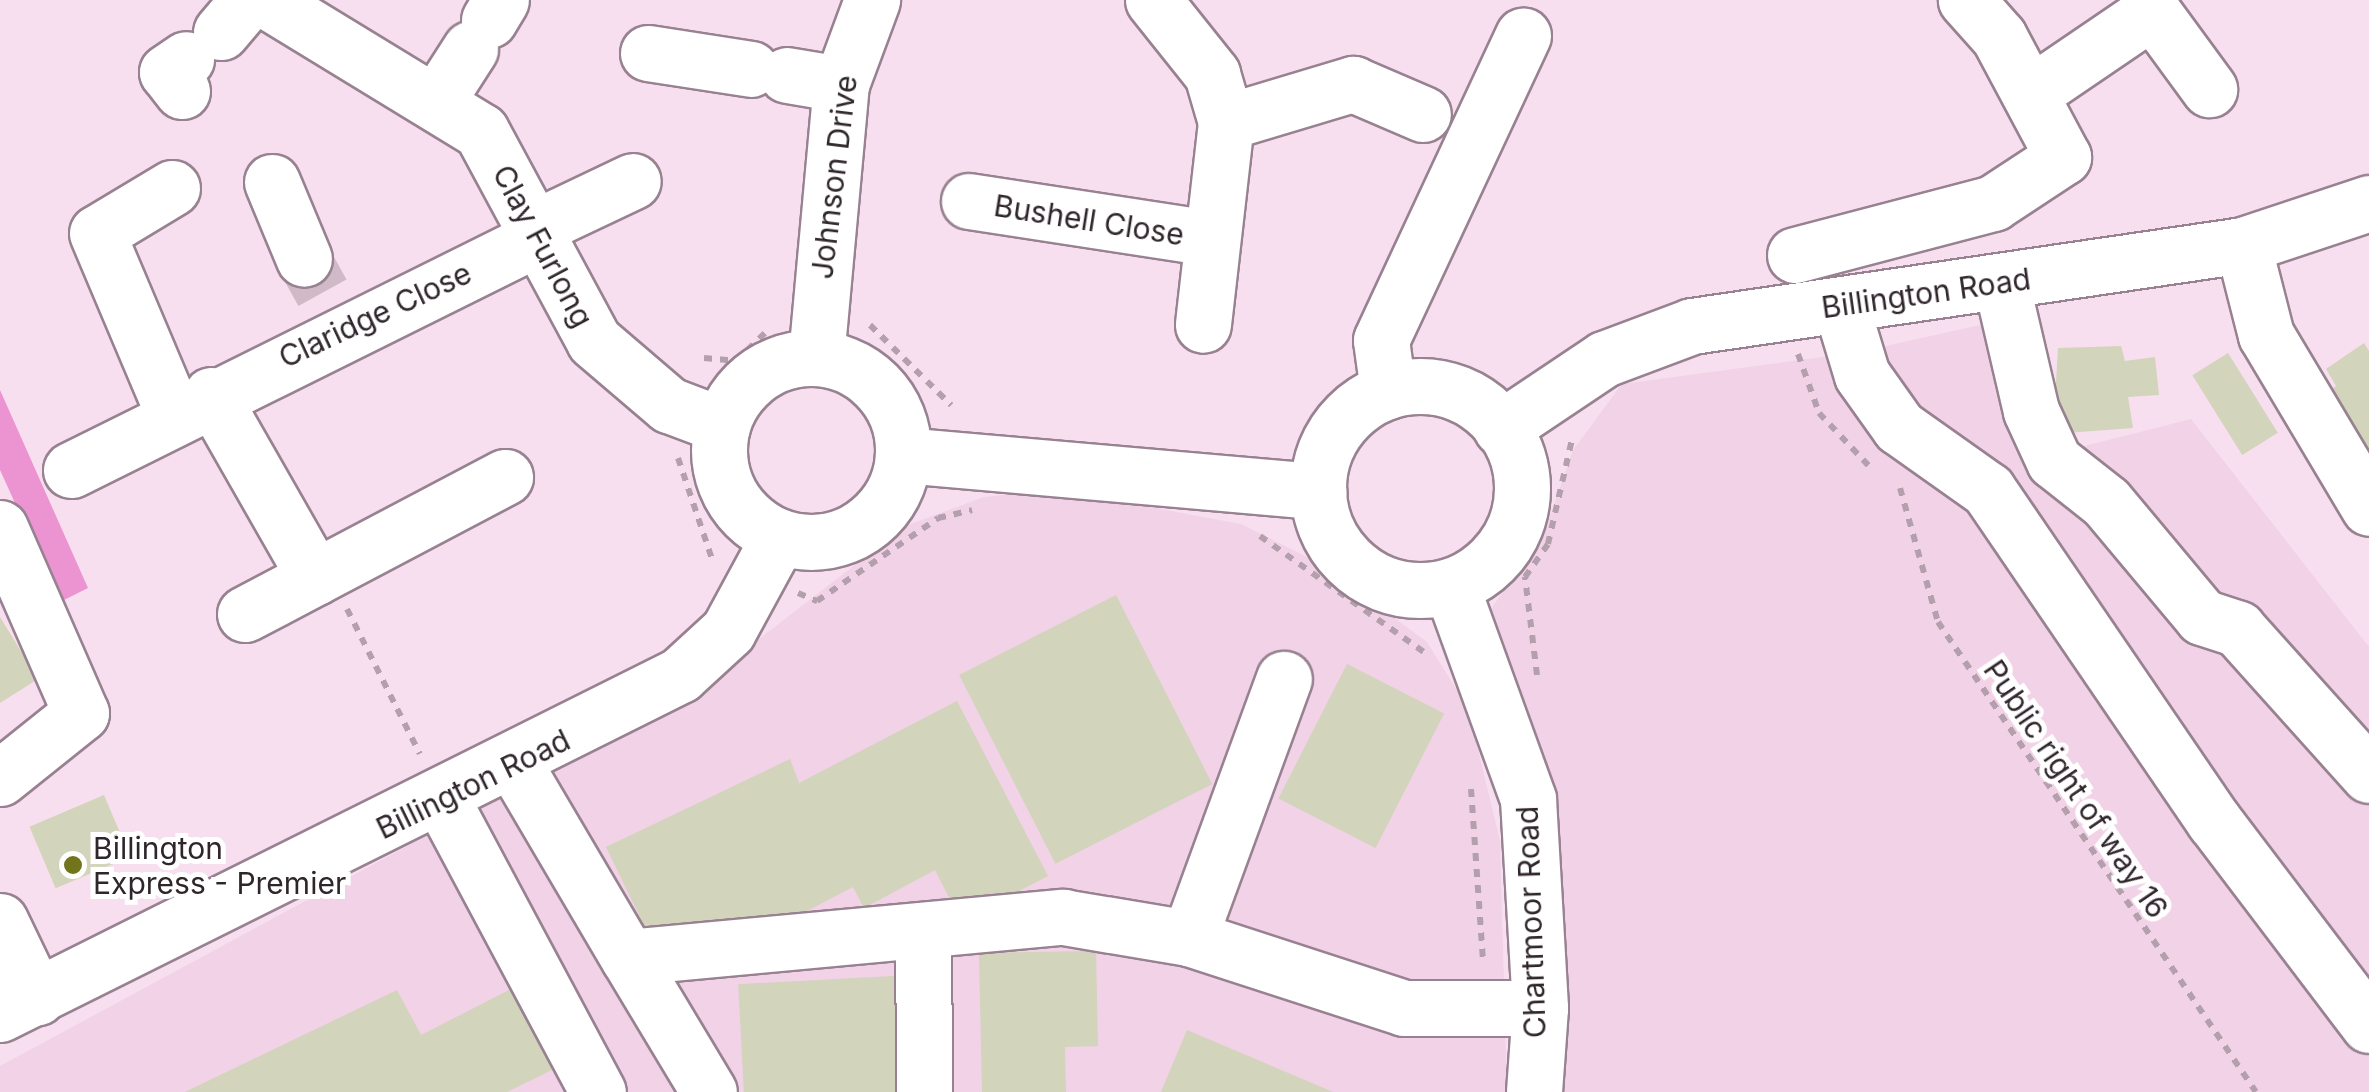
<!DOCTYPE html>
<style>
body{margin:0}
#map{position:relative;width:2369px;height:1092px;overflow:hidden;background:#f8dfef;font-family:Inter,sans-serif}
div>[style]{position:absolute}
[style*='--x']{left:calc(var(--x)*1px);top:calc(var(--y)*1px);width:calc(var(--w)*1px);rotate:calc(var(--a)*1deg)}
.built>*{inset:0;background:#f1d2e6}
.forest>*{inset:0;background:#eb94d1}
.building>*{inset:0;background:#d2d4bb;transform-origin:0 0}
.minor-tunnel>*{height:55px;margin-top:-27.5px;transform-origin:0;background:repeating-linear-gradient(90deg,#d0bac8 0 55px,transparent 0 83px)}
.path>*{height:6px;margin-top:-3px;transform-origin:0;background:repeating-linear-gradient(90deg,#b3a0ac 0 8px,transparent 0 16px)}
.roads{filter:drop-shadow(2px 0 #988291) drop-shadow(-2px 0 #988291) drop-shadow(0 2px #988291) drop-shadow(0 -2px #988291)}
.minor>*{height:55px;margin:-27.5px;padding:0 27.5px;transform-origin:27.5px;border-radius:27.5px;background:#fff}
.minor>.ring{margin:-27.5px;padding:0;box-sizing:content-box;background:none;border:55px solid #fff;border-radius:50%}
.dots>*{width:28px;height:28px;translate:-50% -50%;box-sizing:border-box;border:5px solid #fff;border-radius:50%}
span{translate:-50% -50%;white-space:nowrap;text-align:center;line-height:1.15;-webkit-text-stroke:10px #fff;paint-order:stroke}
.street-label{font-size:30px;color:#2f262c}
.poi-label{font-size:30px;color:#2f262c}
.left{translate:0 -50%;text-align:left}
</style>
<div id="map">
<div class="built">
<div style="clip-path:polygon(2034px 313px,2057px 453px,2191px 419px,2369px 647px,2369px 1092px,1512px 1092px,1528px 799px,1478px 627px,1544px 534px,1573px 450px,1622px 384px,1859px 352px)"></div>
<div style="clip-path:polygon(1058px 490px,1241px 524px,1321px 564px,1427px 642px,1468px 708px,1500px 841px,1507px 1092px,0 1092px,0 1066px,626px 728px,728px 663px,905px 526px,984px 497px)"></div>
</div>
<div class="forest">
<div style="clip-path:polygon(0 390px,88px 588px,60px 602px,0 470px)"></div>
</div>
<div class="building">
<div style="clip-path:polygon(2364px 343px,2369px 351px,2369px 460px,2323px 395px,2336px 386px,2326px 369px)"></div>
<div style="clip-path:polygon(2121px 346px,2125px 361px,2155px 357px,2159px 395px,2128px 397px,2133px 428px,2053px 434px,2058px 348px)"></div>
<div style="left:2228px;top:353px;width:94px;height:42px;rotate:58deg"></div>
<div style="left:1116px;top:595px;width:212px;height:176px;rotate:63deg"></div>
<div style="clip-path:polygon(0 617px,38px 679px,0 703px)"></div>
<div style="left:1347px;top:664px;width:109px;height:151px;rotate:27deg"></div>
<div style="clip-path:polygon(957px 701px,1048px 876px,961px 921px,935px 870px,864px 908px,853px 887px,759px 936px,652px 942px,606px 847px,790px 759px,799px 783px)"></div>
<div style="left:104px;top:795px;width:67px;height:81px;rotate:67deg"></div>
<div style="clip-path:polygon(1096px 951px,1098px 1046px,1065px 1047px,1066px 1092px,982px 1092px,979px 953px)"></div>
<div style="left:894px;top:976px;width:116px;height:156px;rotate:87deg"></div>
<div style="clip-path:polygon(519px 985px,556px 1068px,507px 1092px,185px 1092px,397px 990px,421px 1035px)"></div>
<div style="clip-path:polygon(1187px 1030px,1333px 1092px,1161px 1092px)"></div>
</div>
<div class="minor-tunnel">
<div style="--x:304;--y:259;--w:38;--a:61"></div>
</div>
<div class="path">
<div style="--x:870;--y:325;--w:114;--a:44.6"></div>
<div style="--x:1798;--y:354;--w:63;--a:70.4"></div>
<div style="--x:1819;--y:413;--w:73;--a:46.7"></div>
<div style="--x:704;--y:358;--w:32;--a:5"></div>
<div style="--x:736;--y:361;--w:46;--a:-44.1"></div>
<div style="--x:678;--y:458;--w:107;--a:71.4"></div>
<div style="--x:1900;--y:488;--w:139;--a:74.2"></div>
<div style="--x:1938;--y:622;--w:567;--a:55.92"></div>
<div style="--x:1260;--y:536;--w:202;--a:35.3"></div>
<div style="--x:798;--y:593;--w:21;--a:23"></div>
<div style="--x:817;--y:601;--w:147;--a:-34.4"></div>
<div style="--x:938;--y:518;--w:35;--a:-13"></div>
<div style="--x:347;--y:609;--w:162;--a:63.3"></div>
<div style="--x:1537;--y:675;--w:99;--a:-97"></div>
<div style="--x:1525;--y:577;--w:40;--a:-55.1"></div>
<div style="--x:1548;--y:544;--w:108;--a:-77.1"></div>
<div style="--x:1471;--y:789;--w:172;--a:86"></div>
</div>
<div class="roads">
<div class="minor">
<div style="--x:266;--y:0;--w:252;--a:31.4"></div>
<div style="--x:481;--y:131;--w:238;--a:61.7"></div>
<div style="--x:594;--y:341;--w:99;--a:40.5"></div>
<div style="--x:669;--y:405;--w:57;--a:20.7"></div>
<div style="--x:1153;--y:0;--w:95;--a:51.4"></div>
<div style="--x:1212;--y:74;--w:50;--a:73.7"></div>
<div style="--x:1226;--y:122;--w:204;--a:96.5"></div>
<div style="--x:489;--y:20;--w:23;--a:-59"></div>
<div style="--x:221;--y:32;--w:42;--a:-49.8"></div>
<div style="--x:648;--y:53;--w:104;--a:8.8"></div>
<div style="--x:787;--y:75;--w:55;--a:9.5"></div>
<div style="--x:182;--y:91;--w:24;--a:-128"></div>
<div style="--x:167;--y:72;--w:23;--a:-34"></div>
<div style="--x:2030;--y:94;--w:148;--a:-34.2"></div>
<div style="--x:2152;--y:11;--w:97;--a:53.8"></div>
<div style="--x:436;--y:102;--w:63;--a:-57.3"></div>
<div style="--x:1226;--y:122;--w:133;--a:-16.7"></div>
<div style="--x:1353;--y:84;--w:76;--a:23.2"></div>
<div style="--x:272;--y:182;--w:83;--a:67.4"></div>
<div style="--x:172;--y:188;--w:87;--a:149"></div>
<div style="--x:97;--y:233;--w:198;--a:67.1"></div>
<div style="--x:969;--y:201;--w:244;--a:8.7"></div>
<div style="--x:536;--y:227;--w:107;--a:-25.4"></div>
<div style="--x:2243;--y:245;--w:93;--a:75.7"></div>
<div style="--x:2266;--y:335;--w:201;--a:59.2"></div>
<div style="--x:1795;--y:255;--w:205;--a:-14.7"></div>
<div style="--x:1993;--y:203;--w:84;--a:-33.3"></div>
<div style="--x:2063;--y:157;--w:136;--a:-118.1"></div>
<div style="--x:1999;--y:37;--w:50;--a:-131.7"></div>
<div style="--x:2001;--y:282;--w:132;--a:76.9"></div>
<div style="--x:2031;--y:411;--w:55;--a:65.3"></div>
<div style="--x:2054;--y:461;--w:66;--a:38.3"></div>
<div style="--x:2106;--y:502;--w:150;--a:50.1"></div>
<div style="--x:2202;--y:617;--w:38;--a:18"></div>
<div style="--x:2238;--y:629;--w:196;--a:48.1"></div>
<div style="--x:1841;--y:306;--w:72;--a:73.1"></div>
<div style="--x:1862;--y:375;--w:64;--a:54.6"></div>
<div style="--x:1899;--y:427;--w:109;--a:35.3"></div>
<div style="--x:1988;--y:490;--w:401;--a:55.7"></div>
<div style="--x:2214;--y:821;--w:256;--a:52.8"></div>
<div style="--x:816;--y:358;--w:275;--a:-84.8"></div>
<div style="--x:841;--y:84;--w:90;--a:-69.7"></div>
<div class="ring" style="left:719px;top:358px;width:129px;height:129px"></div>
<div class="ring" style="left:1318px;top:386px;width:149px;height:149px"></div>
<div style="--x:1388;--y:391;--w:51;--a:-97.8"></div>
<div style="--x:1381;--y:340;--w:336;--a:-65"></div>
<div style="--x:211;--y:395;--w:210;--a:60.3"></div>
<div style="--x:1501;--y:428;--w:124;--a:-33.8"></div>
<div style="--x:1604;--y:359;--w:94;--a:-20.6"></div>
<div style="--x:1692;--y:326;--w:557;--a:-8.36"></div>
<div style="--x:2243;--y:245;--w:133;--a:-18.4"></div>
<div style="--x:903;--y:455;--w:417;--a:5"></div>
<div style="--x:71;--y:470;--w:524;--a:-26.42"></div>
<div style="--x:0;--y:528;--w:202;--a:66.4"></div>
<div style="--x:81;--y:713;--w:104;--a:141.3"></div>
<div style="--x:1451;--y:586;--w:226;--a:70.1"></div>
<div style="--x:1528;--y:799;--w:209;--a:86.7"></div>
<div style="--x:1540;--y:1008;--w:84;--a:94.1"></div>
<div style="--x:245;--y:614;--w:294;--a:-27.8"></div>
<div style="--x:513;--y:762;--w:226;--a:59.5"></div>
<div style="--x:628;--y:957;--w:437;--a:-5.3"></div>
<div style="--x:1063;--y:917;--w:128;--a:9.5"></div>
<div style="--x:1189;--y:938;--w:226;--a:18"></div>
<div style="--x:1404;--y:1008;--w:136;--a:0"></div>
<div style="--x:442;--y:800;--w:331;--a:61.9"></div>
<div style="--x:0;--y:921;--w:85;--a:64.3"></div>
<div style="--x:923;--y:930;--w:162;--a:89.6"></div>
<div style="--x:1189;--y:938;--w:276;--a:-69.9"></div>
<div style="--x:628;--y:957;--w:157;--a:59"></div>
<div style="--x:0;--y:1014;--w:760;--a:-26.5"></div>
<div style="--x:680;--y:675;--w:65;--a:-42.5"></div>
<div style="--x:728;--y:631;--w:107;--a:-61.5"></div>
</div>
</div>
<div class="dots">
<div style="left:73px;top:865px;background:#72751c"></div>
</div>
<div class="street-label">
<span style="left:834px;top:177px;rotate:-83deg">Johnson Drive</span>
<span style="left:1089px;top:220px;rotate:9deg">Bushell Close</span>
<span style="left:543px;top:246px;rotate:62deg">Clay Furlong</span>
<span style="left:1926px;top:293px;rotate:-8deg">Billington Road</span>
<span style="left:375px;top:315px;rotate:-25deg">Claridge Close</span>
<span style="left:473px;top:784px;rotate:-26deg">Billington Road</span>
<span style="left:2076px;top:789px;rotate:56deg">Public right of way 16</span>
<span style="left:1531px;top:922px;rotate:-92deg">Chartmoor Road</span>
</div>
<div class="poi-label">
<span class="left" style="left:93px;top:865px">Billington<br>Express - Premier</span>
</div>
</div>
